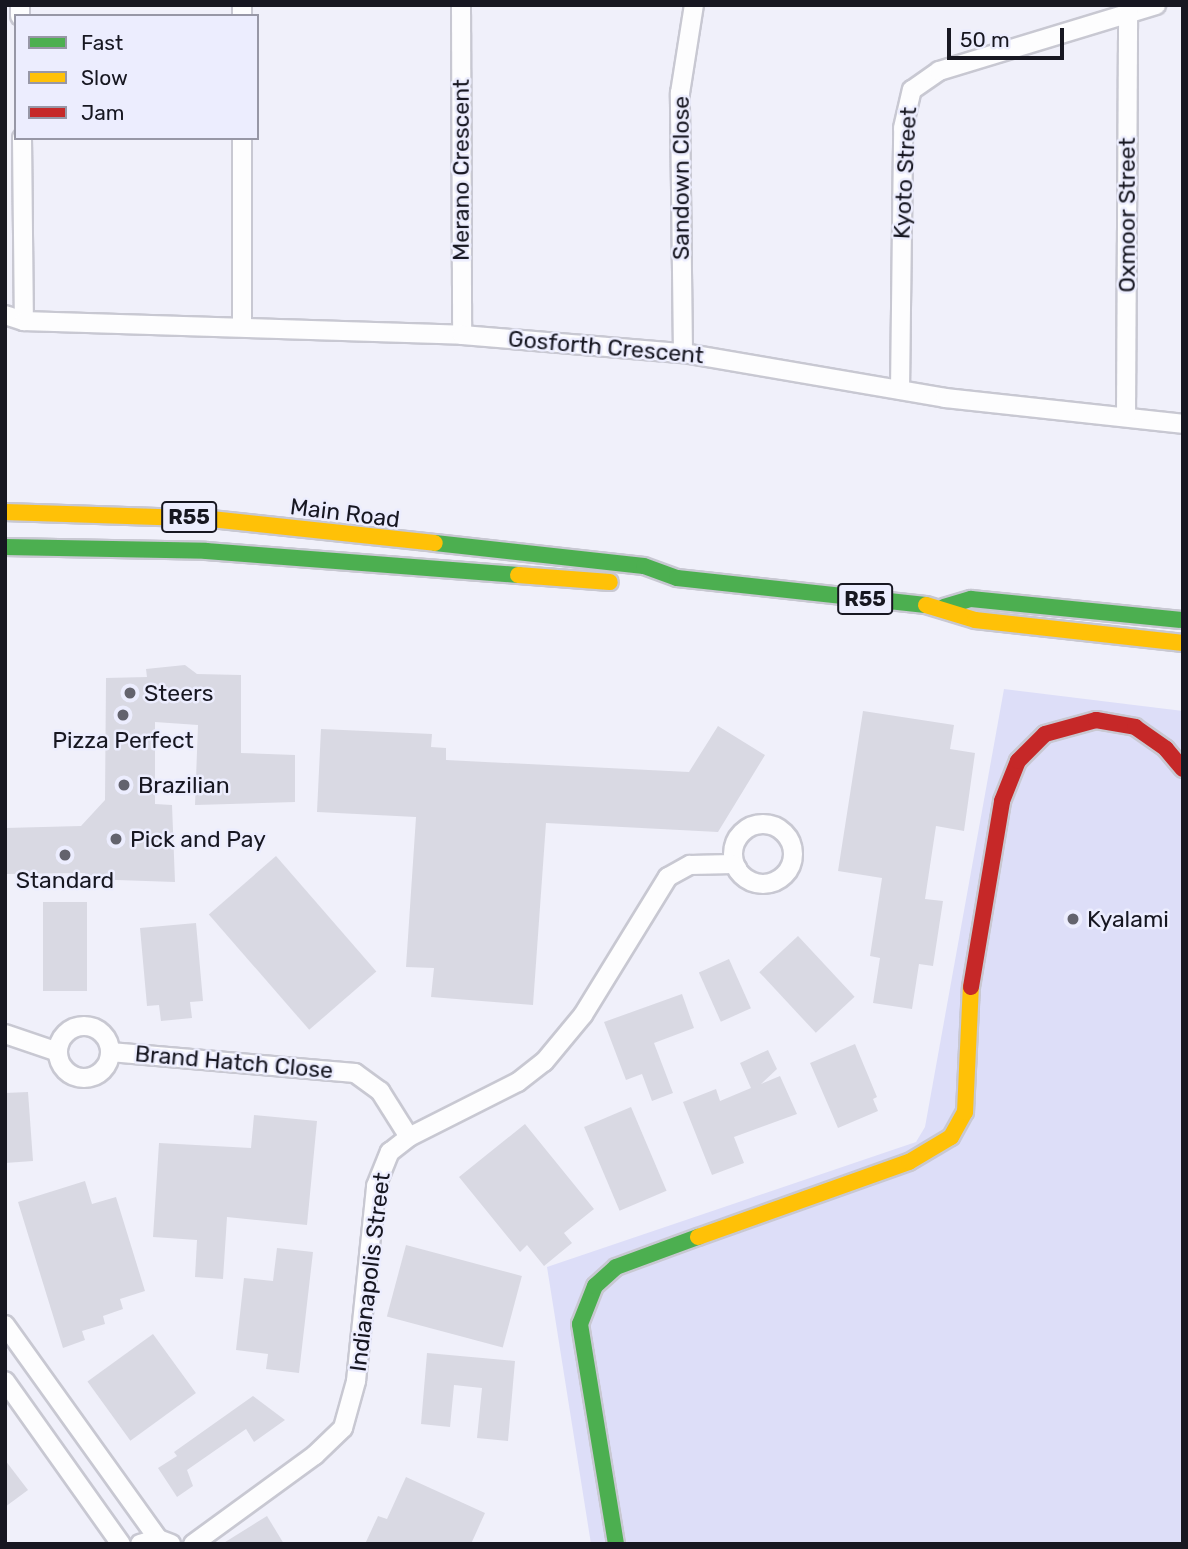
<!DOCTYPE html>
<style>
body{margin:0}
#map{position:relative;width:1188px;height:1549px;overflow:hidden;background:#f0f0fa;font-family:Rubik,sans-serif}
div>[style]{position:absolute}
[style*='--x']{left:calc(var(--x)*1px);top:calc(var(--y)*1px);width:calc(var(--w)*1px);rotate:calc(var(--a)*1deg)}
.green>*{inset:0;background:#dddef8}
.building>*{inset:0;background:#d9d9e3;transform-origin:0 0}
.roads{filter:drop-shadow(2px 0 #c8c8d2) drop-shadow(-2px 0 #c8c8d2) drop-shadow(0 2px #c8c8d2) drop-shadow(0 -2px #c8c8d2)}
.street>*{height:18px;margin:-9px;padding:0 9px;transform-origin:9px;border-radius:9px;background:#fdfdfe}
.street>.ring{margin:-9px;padding:0;box-sizing:content-box;background:none;border:18px solid #fdfdfe;border-radius:50%}
.fast>*{height:16px;margin:-8px;padding:0 8px;transform-origin:8px;border-radius:8px;background:#4caf50}
.slow>*{height:16px;margin:-8px;padding:0 8px;transform-origin:8px;border-radius:8px;background:#ffc107}
.jam>*{height:16px;margin:-8px;padding:0 8px;transform-origin:8px;border-radius:8px;background:#c62828}
.dots>*{width:19px;height:19px;translate:-50% -50%;box-sizing:border-box;border:4px solid #ecedfe;border-radius:50%}
span{translate:-50% -50%;white-space:nowrap;text-align:center;line-height:1.15;-webkit-text-stroke:5px #ecedfe;paint-order:stroke}
.shield-label span{padding:2px 5px;background:#ecedfe;border:2px solid;border-radius:5px;-webkit-text-stroke-width:0}
.shield-label{font-size:21px;color:#171721;font-weight:700}
.street-label{font-size:23px;color:#171721}
.poi-label{font-size:23px;color:#171721}
.left{translate:0 -50%;text-align:left}
.frame{position:absolute;inset:0;border:7px solid #171721;pointer-events:none}
.legend{position:absolute;left:14px;top:14px;width:245px;height:126px;box-sizing:border-box;background:#ecedfe;border:2px solid #9797a6;margin:0;padding:9px 12px;list-style:none;font-size:21px;color:#171721}
.legend li{display:flex;align-items:center;gap:14px;height:35px}
.legend b{width:35px;border:2px solid #9797a6}
.scale{position:absolute;left:947px;top:28px;width:117px;height:32px;box-sizing:border-box;border:4px solid #171721;border-top:0;padding-left:9px;font-size:21px;line-height:24px;white-space:nowrap;color:#171721;-webkit-text-stroke:5px #ecedfe;paint-order:stroke}
</style>
<div id="map">
<div class="green">
<div style="clip-path:polygon(1004px 689px,1183px 711px,1183px 1544px,591px 1544px,547px 1267px,916px 1142px,925px 1127px)"></div>
</div>
<div class="building">
<div style="clip-path:polygon(185px 665px,197px 674px,241px 675px,241px 753px,295px 755px,295px 802px,195px 805px,198px 725px,155px 722px,155px 804px,172px 805px,175px 882px,88px 879px,85px 873px,5px 874px,5px 828px,81px 826px,105px 800px,106px 678px,147px 677px,146px 669px)"></div>
<div style="clip-path:polygon(863px 711px,954px 725px,950px 749px,975px 753px,964px 831px,936px 826px,925px 899px,943px 901px,933px 966px,919px 964px,912px 1009px,873px 1003px,880px 958px,870px 956px,882px 878px,838px 871px)"></div>
<div style="clip-path:polygon(718px 726px,765px 755px,718px 832px,546px 823px,533px 1005px,431px 997px,434px 968px,406px 967px,416px 817px,317px 812px,321px 729px,432px 734px,431px 747px,446px 748px,446px 760px,689px 772px)"></div>
<div style="left:276px;top:856px;width:153px;height:89px;rotate:49deg"></div>
<div style="left:43px;top:902px;width:44px;height:89px"></div>
<div style="clip-path:polygon(196px 923px,203px 1001px,190px 1002px,192px 1018px,161px 1021px,159px 1005px,147px 1006px,140px 928px)"></div>
<div style="left:798px;top:936px;width:83px;height:53px;rotate:47deg"></div>
<div style="left:729px;top:959px;width:54px;height:33px;rotate:66deg"></div>
<div style="clip-path:polygon(682px 994px,694px 1028px,654px 1043px,673px 1093px,652px 1101px,642px 1074px,626px 1080px,604px 1022px)"></div>
<div style="clip-path:polygon(855px 1044px,877px 1097px,873px 1099px,878px 1111px,838px 1128px,810px 1063px)"></div>
<div style="clip-path:polygon(768px 1050px,777px 1069px,761px 1084px,780px 1076px,797px 1114px,734px 1137px,744px 1163px,712px 1175px,683px 1102px,716px 1089px,720px 1101px,751px 1088px,740px 1063px)"></div>
<div style="clip-path:polygon(28px 1092px,33px 1161px,5px 1163px,5px 1093px)"></div>
<div style="left:631px;top:1107px;width:91px;height:51px;rotate:67deg"></div>
<div style="clip-path:polygon(254px 1115px,317px 1121px,307px 1225px,227px 1217px,223px 1279px,195px 1277px,197px 1240px,153px 1237px,159px 1143px,251px 1148px)"></div>
<div style="clip-path:polygon(525px 1124px,594px 1209px,564px 1233px,572px 1243px,544px 1266px,527px 1245px,520px 1252px,459px 1177px)"></div>
<div style="clip-path:polygon(85px 1181px,92px 1204px,116px 1197px,145px 1291px,120px 1299px,123px 1309px,103px 1316px,105px 1324px,82px 1331px,85px 1340px,63px 1348px,18px 1202px)"></div>
<div style="left:406px;top:1245px;width:120px;height:74px;rotate:15deg"></div>
<div style="clip-path:polygon(277px 1248px,313px 1252px,299px 1373px,266px 1369px,268px 1354px,236px 1350px,244px 1278px,273px 1281px)"></div>
<div style="left:153px;top:1334px;width:73px;height:81px;rotate:54deg"></div>
<div style="clip-path:polygon(427px 1353px,515px 1361px,508px 1441px,477px 1438px,482px 1388px,454px 1385px,450px 1427px,421px 1424px)"></div>
<div style="clip-path:polygon(253px 1396px,285px 1420px,254px 1442px,246px 1429px,187px 1470px,193px 1486px,177px 1497px,158px 1468px,177px 1456px,174px 1452px)"></div>
<div style="clip-path:polygon(5px 1460px,28px 1490px,5px 1507px)"></div>
<div style="clip-path:polygon(406px 1477px,485px 1513px,471px 1544px,365px 1544px,378px 1516px,387px 1519px)"></div>
<div style="clip-path:polygon(267px 1516px,284px 1544px,222px 1544px)"></div>
</div>
<div class="roads">
<div class="street">
<div style="--x:20;--y:5;--w:11;--a:90"></div>
<div style="--x:242;--y:5;--w:11;--a:90"></div>
<div style="--x:461;--y:5;--w:330;--a:89.8"></div>
<div style="--x:22;--y:138;--w:183;--a:89.4"></div>
<div style="--x:242;--y:138;--w:187;--a:90"></div>
<div style="--x:5;--y:315;--w:20;--a:18"></div>
<div style="--x:24;--y:321;--w:438;--a:1.8"></div>
<div style="--x:462;--y:335;--w:222;--a:4.7"></div>
<div style="--x:683;--y:353;--w:266;--a:9.7"></div>
<div style="--x:945;--y:398;--w:239;--a:6.2"></div>
<div style="--x:683;--y:353;--w:260;--a:-90.7"></div>
<div style="--x:680;--y:93;--w:89;--a:-81"></div>
<div style="--x:900;--y:390;--w:262;--a:-89.3"></div>
<div style="--x:903;--y:128;--w:39;--a:-77"></div>
<div style="--x:912;--y:90;--w:33;--a:-35"></div>
<div style="--x:939;--y:71;--w:227;--a:-16.9"></div>
<div style="--x:1126;--y:417;--w:404;--a:-89.7"></div>
<div class="ring" style="left:733px;top:824px;width:42px;height:42px"></div>
<div class="ring" style="left:58px;top:1026px;width:34px;height:34px"></div>
<div style="--x:5;--y:1034;--w:56;--a:18.8"></div>
<div style="--x:110;--y:1052;--w:246;--a:4.9"></div>
<div style="--x:355;--y:1073;--w:31;--a:36"></div>
<div style="--x:380;--y:1091;--w:54;--a:57.8"></div>
<div style="--x:5;--y:1325;--w:263;--a:54.4"></div>
<div style="--x:5;--y:1381;--w:200;--a:54.6"></div>
<div style="--x:140;--y:1544;--w:19;--a:-16"></div>
<div style="--x:158;--y:1539;--w:14;--a:21"></div>
<div style="--x:193;--y:1544;--w:151;--a:-36.1"></div>
<div style="--x:315;--y:1455;--w:39;--a:-44"></div>
<div style="--x:343;--y:1428;--w:49;--a:-74.5"></div>
<div style="--x:356;--y:1381;--w:196;--a:-84.1"></div>
<div style="--x:376;--y:1186;--w:37;--a:-68"></div>
<div style="--x:390;--y:1152;--w:24;--a:-38"></div>
<div style="--x:409;--y:1137;--w:122;--a:-26.8"></div>
<div style="--x:518;--y:1082;--w:33;--a:-38"></div>
<div style="--x:544;--y:1062;--w:61;--a:-50.3"></div>
<div style="--x:583;--y:1015;--w:162;--a:-58.4"></div>
<div style="--x:668;--y:877;--w:25;--a:-29"></div>
<div style="--x:690;--y:865;--w:43;--a:-1.3"></div>
<div style="--x:733;--y:864;--w:6;--a:45"></div>
</div>
<div class="fast">
<div style="--x:435;--y:543;--w:210;--a:6.3"></div>
<div style="--x:644;--y:566;--w:35;--a:20"></div>
<div style="--x:677;--y:578;--w:250;--a:6.2"></div>
<div style="--x:5;--y:547;--w:201;--a:1.1"></div>
<div style="--x:206;--y:551;--w:313;--a:4.4"></div>
<div style="--x:944;--y:607;--w:28;--a:-17"></div>
<div style="--x:971;--y:599;--w:213;--a:5.7"></div>
<div style="--x:616;--y:1544;--w:223;--a:-99.3"></div>
<div style="--x:580;--y:1324;--w:41;--a:-68.5"></div>
<div style="--x:595;--y:1286;--w:28;--a:-42"></div>
<div style="--x:616;--y:1267;--w:87;--a:-20.1"></div>
</div>
<div class="slow">
<div style="--x:5;--y:512;--w:206;--a:1.9"></div>
<div style="--x:211;--y:519;--w:225;--a:6.1"></div>
<div style="--x:518;--y:575;--w:92;--a:4.4"></div>
<div style="--x:926;--y:605;--w:51;--a:17"></div>
<div style="--x:975;--y:620;--w:209;--a:6.3"></div>
<div style="--x:698;--y:1237;--w:224;--a:-19.6"></div>
<div style="--x:909;--y:1162;--w:49;--a:-30.8"></div>
<div style="--x:951;--y:1137;--w:29;--a:-61"></div>
<div style="--x:965;--y:1112;--w:125;--a:-87.3"></div>
</div>
<div class="jam">
<div style="--x:971;--y:987;--w:189;--a:-80.5"></div>
<div style="--x:1002;--y:801;--w:43;--a:-68.2"></div>
<div style="--x:1018;--y:761;--w:38;--a:-45"></div>
<div style="--x:1045;--y:734;--w:53;--a:-15.4"></div>
<div style="--x:1096;--y:720;--w:40;--a:10"></div>
<div style="--x:1135;--y:727;--w:38;--a:35"></div>
<div style="--x:1166;--y:749;--w:26;--a:50"></div>
</div>
</div>
<div class="dots">
<div style="left:130px;top:693px;background:#63636d"></div>
<div style="left:123px;top:715px;background:#63636d"></div>
<div style="left:124px;top:785px;background:#63636d"></div>
<div style="left:116px;top:839px;background:#63636d"></div>
<div style="left:65px;top:855px;background:#63636d"></div>
<div style="left:1073px;top:919px;background:#63636d"></div>
</div>
<div class="shield-label">
<span style="left:189px;top:517px">R55</span>
<span style="left:865px;top:599px">R55</span>
</div>
<div class="street-label">
<span style="left:461px;top:170px;rotate:-90deg">Merano Crescent</span>
<span style="left:905px;top:173px;rotate:-87deg">Kyoto Street</span>
<span style="left:681px;top:178px;rotate:-90deg">Sandown Close</span>
<span style="left:1127px;top:215px;rotate:-90deg">Oxmoor Street</span>
<span style="left:606px;top:347px;rotate:5deg">Gosforth Crescent</span>
<span style="left:345px;top:513px;rotate:7deg">Main Road</span>
<span style="left:234px;top:1062px;rotate:5deg">Brand Hatch Close</span>
<span style="left:370px;top:1272px;rotate:-83deg">Indianapolis Street</span>
</div>
<div class="poi-label">
<span class="left" style="left:144px;top:693px">Steers</span>
<span style="left:123px;top:740px">Pizza Perfect</span>
<span class="left" style="left:138px;top:785px">Brazilian</span>
<span class="left" style="left:130px;top:839px">Pick and Pay</span>
<span style="left:65px;top:880px">Standard</span>
<span class="left" style="left:1087px;top:919px">Kyalami</span>
</div>
<div class="frame"></div>
<ul class="legend">
<li><b style="height:9px;background:#4caf50"></b>Fast</li>
<li><b style="height:9px;background:#ffc107"></b>Slow</li>
<li><b style="height:9px;background:#c62828"></b>Jam</li>
</ul>
<div class="scale">50 m</div>
</div>
